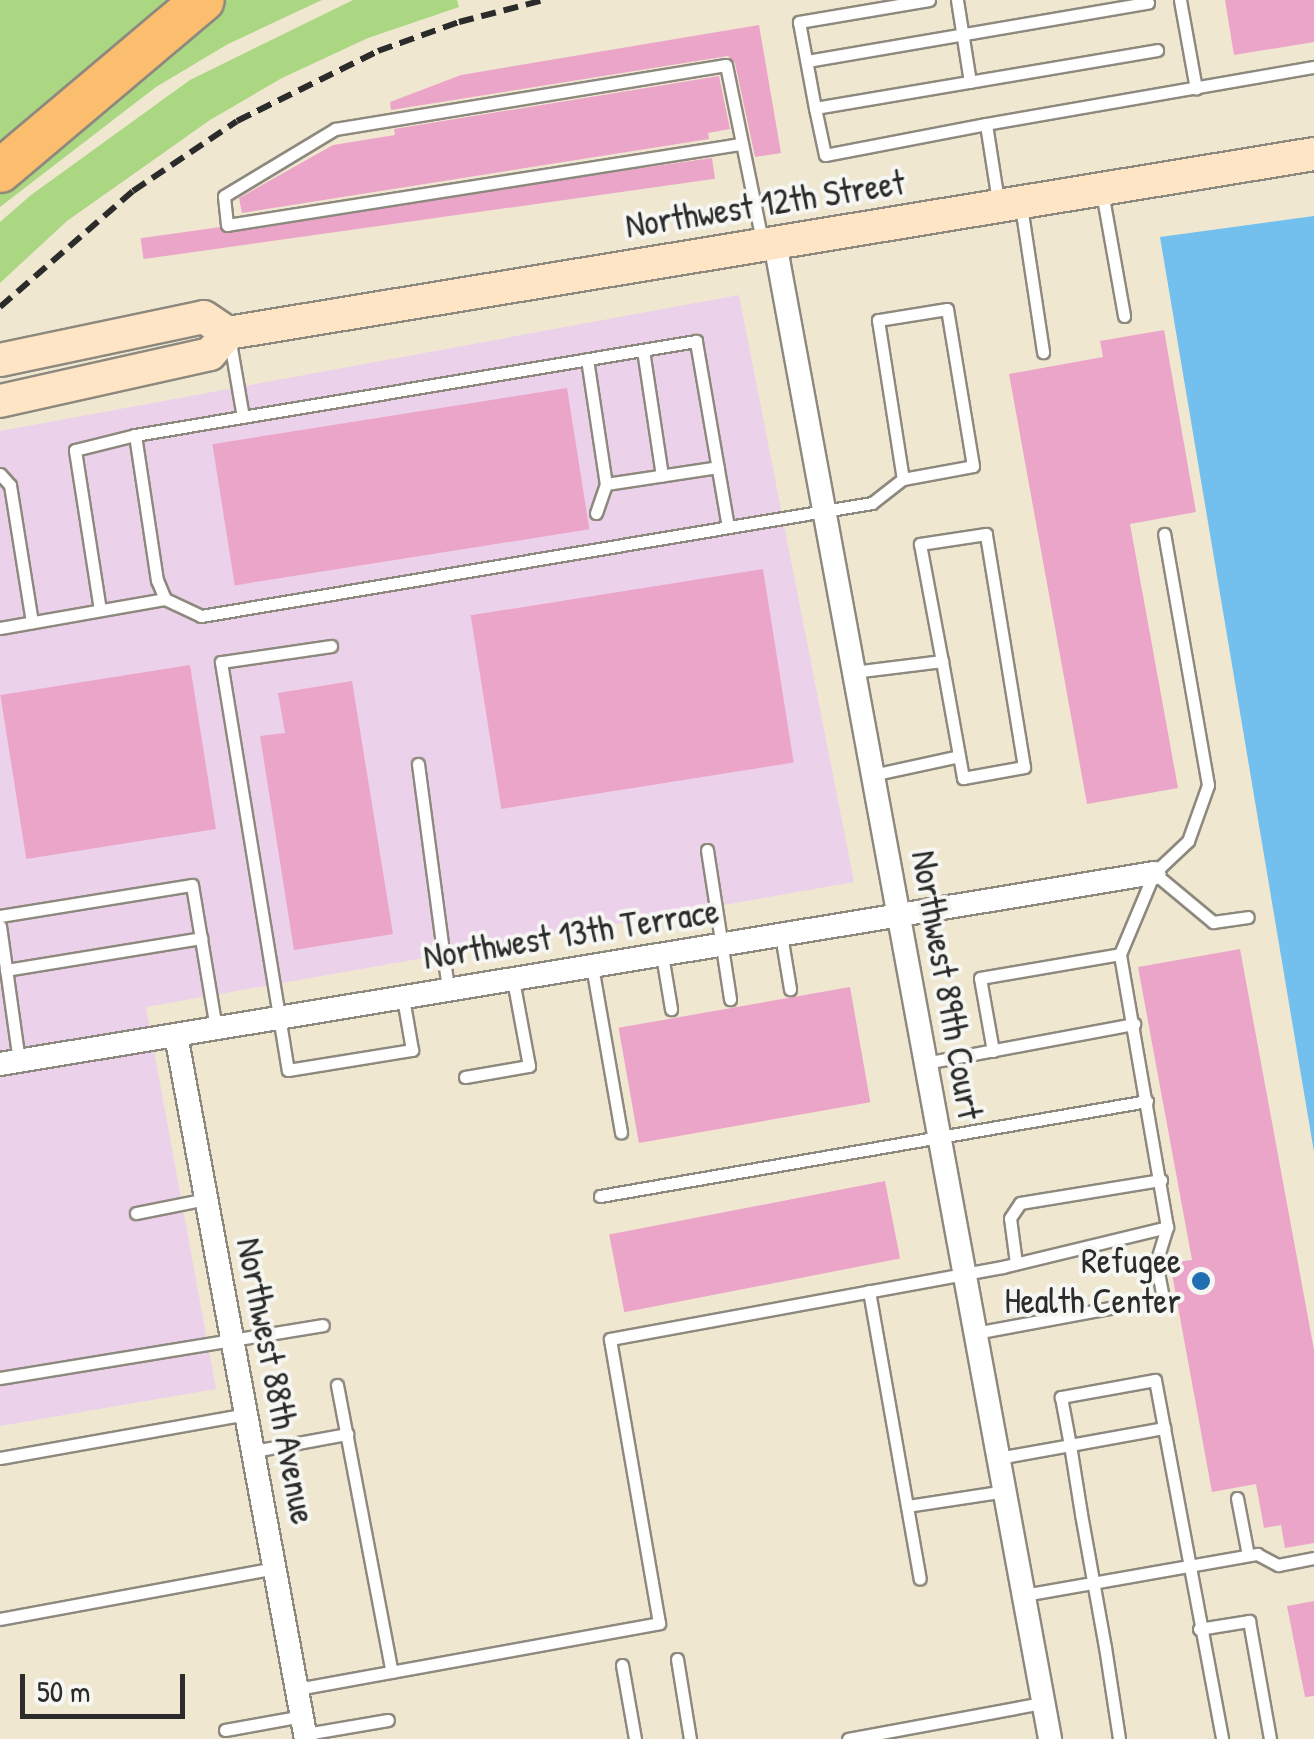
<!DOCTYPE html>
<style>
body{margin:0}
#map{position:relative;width:1314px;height:1739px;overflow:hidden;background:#f0e7d1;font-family:"Patrick Hand",sans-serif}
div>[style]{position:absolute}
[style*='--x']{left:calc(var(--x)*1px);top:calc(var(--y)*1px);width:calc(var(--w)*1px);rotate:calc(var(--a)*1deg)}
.built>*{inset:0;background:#ecd1ea}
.green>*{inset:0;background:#abd783}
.water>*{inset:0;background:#73bfed}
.building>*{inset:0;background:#eba5c8;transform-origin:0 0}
.roads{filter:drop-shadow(2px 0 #8e897e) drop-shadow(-2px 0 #8e897e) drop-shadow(0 2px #8e897e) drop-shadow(0 -2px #8e897e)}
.lane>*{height:11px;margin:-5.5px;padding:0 5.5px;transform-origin:5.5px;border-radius:5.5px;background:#fff}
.street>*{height:22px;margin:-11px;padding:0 11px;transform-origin:11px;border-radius:11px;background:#fff}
.secondary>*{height:32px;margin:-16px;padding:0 16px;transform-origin:16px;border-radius:16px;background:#fde5c5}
.highway>*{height:42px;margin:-21px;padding:0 21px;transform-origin:21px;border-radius:21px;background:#fabe6e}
.rail>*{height:6px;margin-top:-3px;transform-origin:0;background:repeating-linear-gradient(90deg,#2b2b2b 0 15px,transparent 0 23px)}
.dots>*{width:28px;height:28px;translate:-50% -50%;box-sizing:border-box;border:5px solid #f6f6f2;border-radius:50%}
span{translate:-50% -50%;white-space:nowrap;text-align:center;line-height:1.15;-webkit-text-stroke:8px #f6f6f2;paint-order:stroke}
.street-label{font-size:35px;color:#2b2b2b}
.poi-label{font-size:35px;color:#2b2b2b}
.right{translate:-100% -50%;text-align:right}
.scale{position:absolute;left:20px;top:1674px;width:165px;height:45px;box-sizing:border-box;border:5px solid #2b2b2b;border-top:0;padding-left:12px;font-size:30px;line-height:35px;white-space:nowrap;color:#2b2b2b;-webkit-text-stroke:8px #f6f6f2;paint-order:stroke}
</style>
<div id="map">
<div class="built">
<div style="clip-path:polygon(739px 295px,854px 882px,146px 1007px,216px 1389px,0 1426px,0 431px)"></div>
</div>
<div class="green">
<div style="clip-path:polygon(0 0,190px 0,0 159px)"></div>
<div style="clip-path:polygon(226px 0,322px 0,228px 44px,156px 87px,0 207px,0 189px)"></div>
<div style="clip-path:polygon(353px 0,457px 0,459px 7px,368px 38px,282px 78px,210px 120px,67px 221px,0 283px,0 222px,31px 195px,190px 80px)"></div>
</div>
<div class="water">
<div style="clip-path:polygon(1314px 216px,1314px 1152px,1160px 237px)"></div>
</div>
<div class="building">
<div style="clip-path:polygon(1225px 0,1314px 0,1314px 42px,1234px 55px)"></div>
<div style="clip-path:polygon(759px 25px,781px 153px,755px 157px,735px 63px,728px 56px,391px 110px,390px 102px,461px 75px)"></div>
<div style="clip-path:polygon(719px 76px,730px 129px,708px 133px,709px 139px,242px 213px,239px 198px,333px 145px,395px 135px,394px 129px)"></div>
<div style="left:712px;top:158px;width:21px;height:577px;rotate:82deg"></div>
<div style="clip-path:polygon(1164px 330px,1196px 512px,1130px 524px,1178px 788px,1087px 804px,1009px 374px,1103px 357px,1100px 341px)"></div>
<div style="left:567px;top:388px;width:143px;height:359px;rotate:81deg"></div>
<div style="left:763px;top:569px;width:196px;height:296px;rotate:81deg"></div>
<div style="left:190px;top:665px;width:166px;height:192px;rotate:81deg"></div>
<div style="clip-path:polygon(352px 681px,393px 934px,294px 950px,260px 736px,285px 733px,278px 693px)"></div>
<div style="clip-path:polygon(1240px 949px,1314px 1350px,1314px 1543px,1285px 1548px,1281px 1525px,1264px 1528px,1256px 1484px,1212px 1492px,1170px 1263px,1192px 1260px,1138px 967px)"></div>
<div style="left:850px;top:987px;width:117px;height:235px;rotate:80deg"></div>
<div style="left:885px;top:1181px;width:79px;height:281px;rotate:79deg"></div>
<div style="clip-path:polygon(1314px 1601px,1314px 1696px,1305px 1697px,1287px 1606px)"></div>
</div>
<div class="roads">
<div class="lane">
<div style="--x:929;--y:0;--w:132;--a:170.4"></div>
<div style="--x:799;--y:22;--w:87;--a:79.5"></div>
<div style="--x:815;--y:108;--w:347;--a:-9.6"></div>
<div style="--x:957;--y:0;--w:83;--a:81"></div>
<div style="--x:1180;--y:0;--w:90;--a:79.8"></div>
<div style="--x:807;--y:61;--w:346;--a:-9.7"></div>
<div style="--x:815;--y:108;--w:48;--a:78"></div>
<div style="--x:825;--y:155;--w:164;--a:-10.9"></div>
<div style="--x:740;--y:144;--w:519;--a:171.03"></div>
<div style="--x:227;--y:225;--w:29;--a:-96"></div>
<div style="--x:224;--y:196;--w:130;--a:-31.1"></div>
<div style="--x:335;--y:129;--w:396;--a:-9.3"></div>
<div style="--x:726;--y:65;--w:180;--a:78.4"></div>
<div style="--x:1102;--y:192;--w:126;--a:79.9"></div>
<div style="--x:998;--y:201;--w:78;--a:-98.9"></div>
<div style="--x:986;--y:124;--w:333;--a:-9.9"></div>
<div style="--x:1021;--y:206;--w:148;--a:81.4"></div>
<div style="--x:230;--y:342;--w:76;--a:80.2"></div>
<div style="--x:643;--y:350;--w:127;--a:81.4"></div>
<div style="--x:587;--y:359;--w:126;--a:81.4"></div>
<div style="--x:606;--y:484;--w:113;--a:-8.6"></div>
<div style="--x:0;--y:474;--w:15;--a:48"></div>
<div style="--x:10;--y:485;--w:139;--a:80.9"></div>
<div style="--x:596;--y:513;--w:31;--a:-71"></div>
<div style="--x:728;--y:527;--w:189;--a:-99.8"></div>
<div style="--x:696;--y:341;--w:569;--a:170.49"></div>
<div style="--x:135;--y:435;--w:147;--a:81.4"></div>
<div style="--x:157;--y:580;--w:21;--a:67"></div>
<div style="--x:165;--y:599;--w:40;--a:25"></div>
<div style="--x:201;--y:616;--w:680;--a:-9.56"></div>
<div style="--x:872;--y:503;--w:39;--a:-38"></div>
<div style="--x:903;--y:479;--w:71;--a:-10.5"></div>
<div style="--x:973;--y:466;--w:159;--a:-99.4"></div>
<div style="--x:947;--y:309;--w:70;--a:170.9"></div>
<div style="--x:878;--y:320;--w:161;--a:81.1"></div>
<div style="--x:100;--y:610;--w:162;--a:-98.9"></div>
<div style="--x:75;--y:450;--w:62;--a:-14"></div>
<div style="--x:0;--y:628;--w:168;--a:-10"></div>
<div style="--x:331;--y:646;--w:111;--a:171.7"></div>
<div style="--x:221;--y:662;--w:413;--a:80.7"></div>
<div style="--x:288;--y:1070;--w:126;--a:-9.2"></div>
<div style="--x:412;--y:1050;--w:53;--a:-99.8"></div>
<div style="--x:853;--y:672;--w:90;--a:-7"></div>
<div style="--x:942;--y:661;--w:119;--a:79.8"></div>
<div style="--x:963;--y:778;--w:62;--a:-10.2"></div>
<div style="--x:1024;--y:767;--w:236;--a:-99.3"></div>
<div style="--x:986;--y:534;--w:67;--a:171.4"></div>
<div style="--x:920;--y:544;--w:119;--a:79.4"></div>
<div style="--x:418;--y:764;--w:228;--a:82.4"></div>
<div style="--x:872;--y:775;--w:89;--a:-12.3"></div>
<div style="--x:707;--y:850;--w:151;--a:81.2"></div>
<div style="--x:1154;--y:873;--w:77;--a:39.7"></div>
<div style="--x:1213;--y:922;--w:35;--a:-8"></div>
<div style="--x:0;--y:916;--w:194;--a:-9.2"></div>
<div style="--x:192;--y:885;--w:146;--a:80.5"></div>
<div style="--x:0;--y:926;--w:136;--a:82"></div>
<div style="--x:781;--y:935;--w:55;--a:80.5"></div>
<div style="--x:662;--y:955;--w:55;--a:80.5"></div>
<div style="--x:592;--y:966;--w:169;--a:80.1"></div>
<div style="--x:6;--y:970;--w:198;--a:-9.3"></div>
<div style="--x:993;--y:1051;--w:74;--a:-100.1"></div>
<div style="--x:980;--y:978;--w:142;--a:-9.7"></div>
<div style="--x:925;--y:1063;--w:213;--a:-10.6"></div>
<div style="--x:465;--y:1077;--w:65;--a:-9.8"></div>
<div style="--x:529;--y:1066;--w:87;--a:-100.5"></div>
<div style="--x:600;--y:1196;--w:555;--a:-9.85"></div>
<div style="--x:136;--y:1213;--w:72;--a:-11.2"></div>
<div style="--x:1016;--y:1263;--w:45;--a:-97.6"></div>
<div style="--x:1010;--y:1218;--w:18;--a:-56"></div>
<div style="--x:1020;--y:1203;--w:143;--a:-9.3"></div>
<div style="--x:869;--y:1291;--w:292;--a:80"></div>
<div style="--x:975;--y:1333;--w:191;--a:-10.5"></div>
<div style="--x:1163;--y:1298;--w:36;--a:-101"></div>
<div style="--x:1156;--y:1263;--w:38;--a:-73"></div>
<div style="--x:0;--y:1378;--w:327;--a:-9.3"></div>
<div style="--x:337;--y:1385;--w:292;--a:79.2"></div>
<div style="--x:1164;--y:1428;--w:316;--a:79.4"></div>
<div style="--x:254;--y:1451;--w:95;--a:-10.4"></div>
<div style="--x:0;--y:1458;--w:250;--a:-10.1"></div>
<div style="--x:998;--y:1458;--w:73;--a:-10.2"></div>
<div style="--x:1070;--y:1445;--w:96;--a:-10.3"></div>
<div style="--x:1164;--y:1428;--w:49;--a:-100.6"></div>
<div style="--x:1155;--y:1380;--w:96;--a:169.7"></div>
<div style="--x:1061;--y:1397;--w:49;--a:79.4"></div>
<div style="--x:1070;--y:1445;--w:70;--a:80.9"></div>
<div style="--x:1081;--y:1514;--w:135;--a:79.8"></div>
<div style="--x:1105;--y:1647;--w:93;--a:81.3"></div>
<div style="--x:1237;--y:1498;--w:58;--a:79.1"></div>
<div style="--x:907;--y:1506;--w:99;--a:-8.7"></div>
<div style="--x:1024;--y:1595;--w:237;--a:-10"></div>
<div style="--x:1257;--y:1554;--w:24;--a:28"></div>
<div style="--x:1278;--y:1565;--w:37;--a:-11"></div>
<div style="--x:0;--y:1619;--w:280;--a:-10.5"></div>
<div style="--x:1199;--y:1629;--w:51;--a:-9.1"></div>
<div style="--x:1249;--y:1621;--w:120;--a:79.9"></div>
<div style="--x:677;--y:1659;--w:81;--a:80.8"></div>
<div style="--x:622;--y:1665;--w:75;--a:80"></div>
<div style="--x:297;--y:1689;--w:368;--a:-10.3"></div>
<div style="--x:659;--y:1623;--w:288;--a:-99.8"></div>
<div style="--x:610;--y:1339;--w:399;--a:-10.4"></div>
<div style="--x:1002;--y:1267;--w:170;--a:-13.6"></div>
<div style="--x:1167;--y:1227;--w:277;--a:-99.8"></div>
<div style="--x:1120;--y:954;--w:88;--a:-67.2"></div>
<div style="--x:1154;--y:873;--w:47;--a:-43.3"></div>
<div style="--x:1188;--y:841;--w:59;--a:-70.3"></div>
<div style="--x:1208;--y:785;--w:255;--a:-99.9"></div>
<div style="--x:225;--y:1730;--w:78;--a:-10.3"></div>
<div style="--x:306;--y:1734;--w:83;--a:-9.7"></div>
<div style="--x:848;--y:1739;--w:198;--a:-10.5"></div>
</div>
<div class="street">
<div style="--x:775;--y:243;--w:1521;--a:79.58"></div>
<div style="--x:176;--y:1035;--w:716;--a:79.54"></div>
<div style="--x:0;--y:1064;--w:1170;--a:-9.4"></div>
</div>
<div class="secondary">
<div style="--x:0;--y:360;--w:208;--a:-11.9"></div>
<div style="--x:204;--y:317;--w:29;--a:34"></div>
<div style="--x:0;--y:401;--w:215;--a:-12.6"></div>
<div style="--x:210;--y:354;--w:28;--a:-49"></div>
<div style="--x:228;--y:333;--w:1101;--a:-9.36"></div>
</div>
<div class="highway">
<div style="--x:0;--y:171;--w:265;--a:-40.1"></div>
</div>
</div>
<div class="rail">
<div style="--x:0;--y:307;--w:176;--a:-41.1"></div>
<div style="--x:133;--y:191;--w:125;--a:-33.9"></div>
<div style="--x:237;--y:121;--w:157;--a:-26.4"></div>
<div style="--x:378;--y:51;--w:86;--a:-19.7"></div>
<div style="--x:459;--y:22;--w:88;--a:-14.5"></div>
</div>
<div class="dots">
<div style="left:1201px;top:1281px;background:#1f6fb2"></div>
</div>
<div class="street-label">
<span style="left:765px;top:204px;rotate:-9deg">Northwest 12th Street</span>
<span style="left:571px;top:934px;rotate:-9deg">Northwest 13th Terrace</span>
<span style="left:947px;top:985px;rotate:80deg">Northwest 89th Court</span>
<span style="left:276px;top:1381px;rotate:79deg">Northwest 88th Avenue</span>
</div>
<div class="poi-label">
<span class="right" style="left:1181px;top:1281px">Refugee<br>Health Center</span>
</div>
<div class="scale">50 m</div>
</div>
